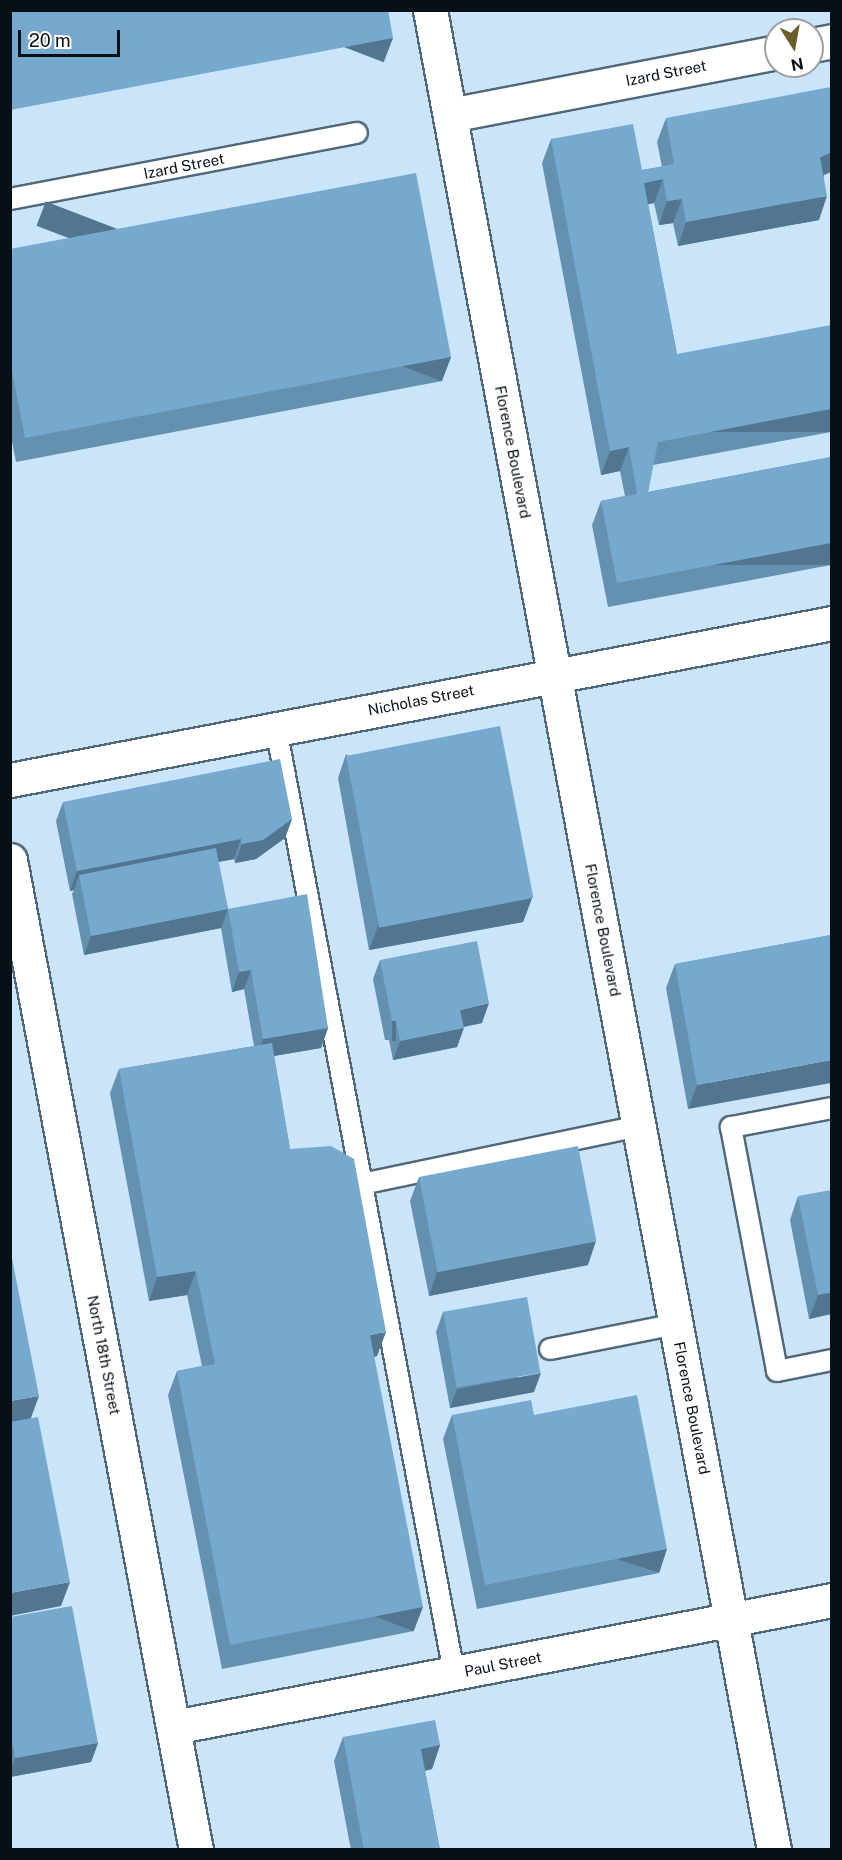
<!DOCTYPE html>
<style>
body{margin:0}
#map{position:relative;width:842px;height:1860px;overflow:hidden;background:#cae4f9;font-family:"Public Sans",sans-serif}
div>[style]{position:absolute}
[style*='--x']{left:calc(var(--x)*1px);top:calc(var(--y)*1px);width:calc(var(--w)*1px);rotate:calc(var(--a)*1deg)}
.roads{filter:drop-shadow(2px 0 #51687a) drop-shadow(-2px 0 #51687a) drop-shadow(0 2px #51687a) drop-shadow(0 -2px #51687a)}
.service>*{height:20px;margin:-10px;padding:0 10px;transform-origin:10px;border-radius:10px;background:#fff}
.minor>*{height:33px;margin:-16.5px;padding:0 16.5px;transform-origin:16.5px;border-radius:16.5px;background:#fff}
.tertiary>*{height:33px;margin:-16.5px;padding:0 16.5px;transform-origin:16.5px;border-radius:16.5px;background:#fff}
.wall>*{inset:0;background:#6591b1}
.shaded-wall>*{inset:0;background:#537690;transform-origin:0 0}
.building>*{inset:0;background:#76a9ce;transform-origin:0 0}
span{translate:-50% -50%;white-space:nowrap;text-align:center;line-height:1.15;-webkit-text-stroke:6px #fff;paint-order:stroke}
.street-label{font-size:15px;color:#071017}
.frame{position:absolute;inset:0;border:12px solid #071017;pointer-events:none}
.north{position:absolute;left:764px;top:18px;width:60px;height:60px;box-sizing:border-box;background:#fff;border:2px solid #9c9fa2;border-radius:50%;rotate:169deg;font-size:16px;font-weight:700;line-height:24px;text-align:center;color:#071017}
.north::after{content:'';display:block;margin:auto;width:21px;height:27px;background:#6a5f2c;clip-path:polygon(50% 0,100% 100%,50% 72%,0 100%)}
.scale{position:absolute;left:18px;top:30px;width:102px;height:27px;box-sizing:border-box;border:3px solid #071017;border-top:0;padding-left:8px;font-size:18px;line-height:21px;white-space:nowrap;color:#071017;-webkit-text-stroke:4px #fff;paint-order:stroke}
</style>
<div id="map">
<div class="roads">
<div class="service">
<div style="--x:10;--y:199;--w:353;--a:-10.8"></div>
<div style="--x:276;--y:728;--w:962;--a:79.33"></div>
<div style="--x:832;--y:1108;--w:103;--a:169.3"></div>
<div style="--x:731;--y:1127;--w:248;--a:79.3"></div>
<div style="--x:777;--y:1371;--w:56;--a:-11.3"></div>
<div style="--x:362;--y:1184;--w:283;--a:-11.8"></div>
<div style="--x:550;--y:1349;--w:128;--a:-11.2"></div>
</div>
<div class="minor">
<div style="--x:812;--y:45;--w:20;--a:-11"></div>
<div style="--x:450;--y:115;--w:332;--a:-10.9"></div>
<div style="--x:10;--y:860;--w:1007;--a:79.36"></div>
<div style="--x:174;--y:1727;--w:670;--a:-10.92"></div>
</div>
<div class="tertiary">
<div style="--x:430;--y:10;--w:1872;--a:79.41"></div>
<div style="--x:10;--y:780;--w:837;--a:-10.81"></div>
</div>
</div>
<div class="wall">
<div style="clip-path:polygon(666px 118px,824px 175px,819px 220px,678px 246px,673px 223px,659px 225px,654px 203px,648px 204px,677px 354px,831px 432px,653px 465px,648px 492px,831px 457px,831px 565px,608px 607px,592px 525px,601px 501px,625px 496px,620px 471px,601px 475px,542px 163px,551px 139px,642px 170px,662px 167px,657px 142px)"></div>
<div style="clip-path:polygon(10px 249px,451px 357px,442px 381px,16px 462px,10px 431px)"></div>
<div style="clip-path:polygon(346px 754px,532px 898px,523px 922px,369px 950px,338px 778px)"></div>
<div style="clip-path:polygon(63px 802px,292px 819px,285px 838px,256px 859px,235px 863px,234px 859px,218px 862px,228px 909px,328px 1028px,321px 1048px,274px 1056px,290px 1149px,377px 1356px,374px 1357px,414px 1631px,222px 1669px,168px 1395px,177px 1371px,202px 1366px,187px 1295px,149px 1301px,110px 1093px,119px 1069px,254px 1046px,244px 989px,232px 992px,221px 928px,84px 955px,72px 894px,74px 890px,70px 891px,56px 821px)"></div>
<div style="clip-path:polygon(831px 935px,688px 1109px,666px 988px,675px 964px)"></div>
<div style="clip-path:polygon(380px 960px,482px 1023px,463px 1027px,457px 1047px,393px 1060px,389px 1040px,385px 1040px,373px 979px)"></div>
<div style="clip-path:polygon(419px 1177px,588px 1265px,429px 1296px,410px 1201px)"></div>
<div style="clip-path:polygon(798px 1196px,831px 1314px,809px 1319px,790px 1220px)"></div>
<div style="clip-path:polygon(443px 1312px,534px 1392px,450px 1408px,436px 1332px)"></div>
<div style="clip-path:polygon(452px 1415px,534px 1415px,659px 1573px,477px 1609px,443px 1439px)"></div>
<div style="clip-path:polygon(10px 1617px,98px 1743px,91px 1762px,10px 1777px)"></div>
<div style="clip-path:polygon(343px 1737px,440px 1745px,432px 1769px,425px 1771px,440px 1850px,351px 1850px,334px 1761px)"></div>
</div>
<div class="shaded-wall">
<div style="left:393px;top:38px;width:26px;height:390px;rotate:111deg"></div>
<div style="clip-path:polygon(831px 152px,831px 172px,811px 181px,820px 157px)"></div>
<div style="clip-path:polygon(663px 179px,654px 203px,635px 207px,644px 183px)"></div>
<div style="clip-path:polygon(827px 196px,819px 220px,678px 246px,686px 222px)"></div>
<div style="clip-path:polygon(682px 199px,673px 223px,659px 225px,667px 201px)"></div>
<div style="left:451px;top:357px;width:26px;height:434px;rotate:111deg"></div>
<div style="left:831px;top:409px;width:23px;height:176px;rotate:90deg"></div>
<div style="clip-path:polygon(629px 447px,620px 471px,601px 475px,610px 451px)"></div>
<div style="left:831px;top:543px;width:22px;height:218px;rotate:90deg"></div>
<div style="clip-path:polygon(292px 819px,285px 838px,256px 859px,235px 863px,242px 844px)"></div>
<div style="clip-path:polygon(241px 839px,234px 859px,82px 888px,79px 875px,74px 890px,70px 891px,77px 871px)"></div>
<div style="clip-path:polygon(532px 898px,523px 922px,369px 950px,378px 926px)"></div>
<div style="clip-path:polygon(228px 909px,221px 928px,84px 955px,91px 936px)"></div>
<div style="clip-path:polygon(251px 970px,244px 989px,232px 992px,239px 972px)"></div>
<div style="clip-path:polygon(489px 1003px,482px 1023px,453px 1029px,460px 1010px)"></div>
<div style="left:392px;top:1021px;width:4px;height:20px"></div>
<div style="clip-path:polygon(328px 1028px,321px 1048px,256px 1059px,263px 1039px)"></div>
<div style="clip-path:polygon(464px 1028px,457px 1047px,393px 1060px,400px 1041px)"></div>
<div style="clip-path:polygon(831px 1060px,831px 1083px,688px 1109px,697px 1085px)"></div>
<div style="clip-path:polygon(596px 1241px,588px 1265px,429px 1296px,437px 1272px)"></div>
<div style="clip-path:polygon(196px 1271px,187px 1295px,149px 1301px,157px 1277px)"></div>
<div style="clip-path:polygon(831px 1292px,831px 1314px,809px 1319px,818px 1295px)"></div>
<div style="clip-path:polygon(386px 1332px,377px 1356px,361px 1359px,370px 1335px)"></div>
<div style="clip-path:polygon(541px 1373px,534px 1392px,450px 1408px,457px 1389px)"></div>
<div style="clip-path:polygon(39px 1396px,28px 1426px,10px 1429px,10px 1401px)"></div>
<div style="left:667px;top:1549px;width:25px;height:186px;rotate:108deg"></div>
<div style="clip-path:polygon(70px 1582px,61px 1606px,10px 1616px,10px 1593px)"></div>
<div style="left:423px;top:1607px;width:26px;height:197px;rotate:111deg"></div>
<div style="clip-path:polygon(98px 1743px,91px 1762px,10px 1777px,10px 1771px,15px 1758px)"></div>
<div style="clip-path:polygon(440px 1745px,432px 1769px,412px 1773px,421px 1749px)"></div>
</div>
<div class="building">
<div style="clip-path:polygon(10px 10px,388px 10px,393px 38px,10px 110px)"></div>
<div style="clip-path:polygon(831px 87px,831px 152px,820px 157px,827px 196px,686px 222px,682px 199px,667px 201px,663px 179px,644px 183px,677px 354px,831px 325px,831px 409px,658px 442px,648px 492px,831px 457px,831px 543px,617px 583px,601px 501px,637px 494px,629px 447px,610px 451px,551px 139px,633px 124px,642px 170px,674px 164px,666px 118px)"></div>
<div style="clip-path:polygon(416px 173px,451px 357px,25px 438px,10px 361px,10px 249px)"></div>
<div style="left:500px;top:726px;width:175px;height:157px;rotate:79deg"></div>
<div style="clip-path:polygon(280px 759px,292px 819px,263px 840px,242px 844px,241px 839px,77px 871px,63px 802px)"></div>
<div style="clip-path:polygon(216px 848px,228px 909px,307px 894px,328px 1028px,263px 1039px,251px 970px,239px 972px,228px 909px,91px 936px,79px 875px)"></div>
<div style="clip-path:polygon(831px 935px,831px 1060px,697px 1085px,675px 964px)"></div>
<div style="clip-path:polygon(477px 941px,489px 1003px,460px 1010px,464px 1028px,400px 1041px,396px 1021px,392px 1021px,380px 960px)"></div>
<div style="clip-path:polygon(272px 1043px,290px 1149px,331px 1146px,354px 1159px,386px 1332px,370px 1335px,423px 1607px,230px 1645px,177px 1371px,215px 1364px,196px 1271px,157px 1277px,119px 1069px)"></div>
<div style="left:578px;top:1146px;width:97px;height:162px;rotate:79deg"></div>
<div style="clip-path:polygon(831px 1190px,831px 1292px,818px 1295px,798px 1196px)"></div>
<div style="clip-path:polygon(10px 1248px,39px 1396px,10px 1401px)"></div>
<div style="left:527px;top:1297px;width:77px;height:85px;rotate:80deg"></div>
<div style="clip-path:polygon(637px 1395px,667px 1549px,485px 1585px,452px 1415px,531px 1400px,534px 1415px)"></div>
<div style="clip-path:polygon(38px 1417px,70px 1582px,10px 1593px,10px 1422px)"></div>
<div style="clip-path:polygon(72px 1606px,98px 1743px,15px 1758px,13px 1745px,10px 1745px,10px 1617px)"></div>
<div style="clip-path:polygon(435px 1720px,440px 1745px,421px 1749px,440px 1850px,364px 1850px,343px 1737px)"></div>
</div>
<div class="street-label">
<span style="left:666px;top:73px;rotate:-11deg">Izard Street</span>
<span style="left:184px;top:166px;rotate:-11deg">Izard Street</span>
<span style="left:513px;top:452px;rotate:79deg">Florence Boulevard</span>
<span style="left:421px;top:700px;rotate:-11deg">Nicholas Street</span>
<span style="left:603px;top:930px;rotate:79deg">Florence Boulevard</span>
<span style="left:104px;top:1355px;rotate:79deg">North 18th Street</span>
<span style="left:692px;top:1408px;rotate:79deg">Florence Boulevard</span>
<span style="left:503px;top:1664px;rotate:-11deg">Paul Street</span>
</div>
<div class="frame"></div>
<div class="north">N</div>
<div class="scale">20 m</div>
</div>
